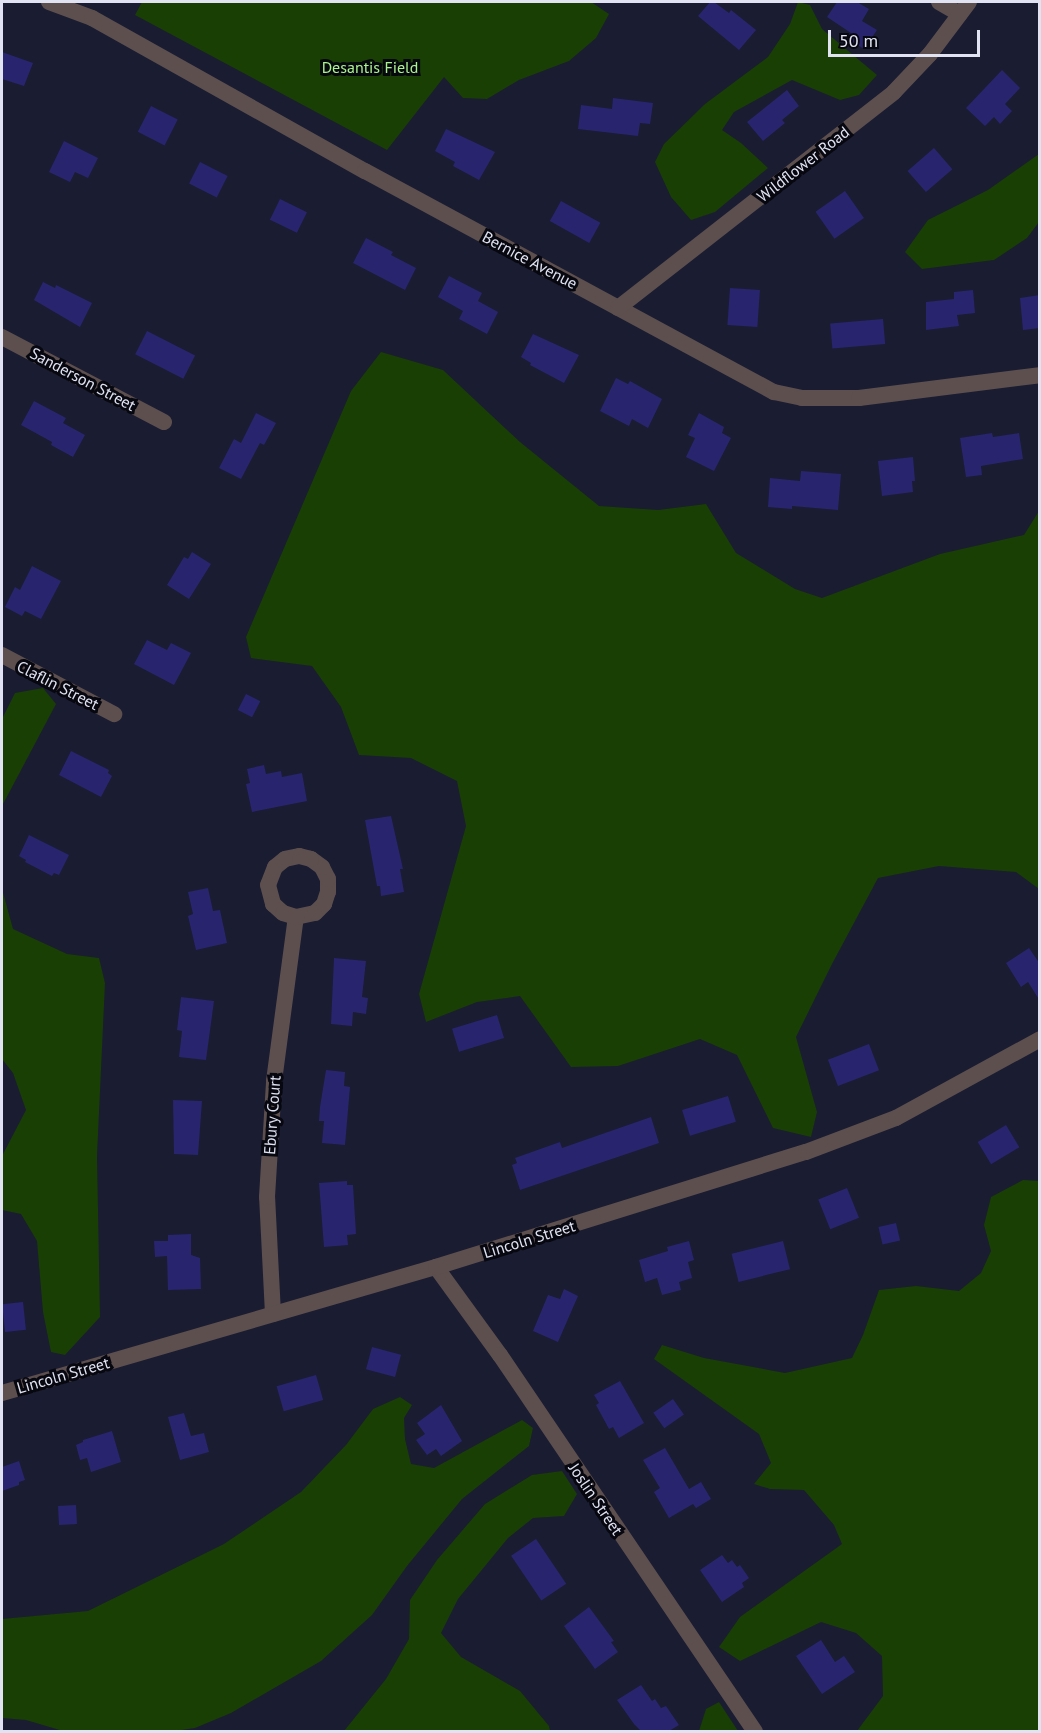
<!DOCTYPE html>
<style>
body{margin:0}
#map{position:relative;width:1041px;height:1733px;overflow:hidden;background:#1a1c31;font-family:"PT Sans",sans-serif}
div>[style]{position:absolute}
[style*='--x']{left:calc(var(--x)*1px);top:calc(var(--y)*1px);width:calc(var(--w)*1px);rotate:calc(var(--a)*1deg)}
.green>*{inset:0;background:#193f04}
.building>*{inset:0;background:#29246e;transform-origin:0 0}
.minor>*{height:16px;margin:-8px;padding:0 8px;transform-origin:8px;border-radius:8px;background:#5d4f4e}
.tertiary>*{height:16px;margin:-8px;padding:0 8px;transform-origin:8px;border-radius:8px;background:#5d4f4e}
span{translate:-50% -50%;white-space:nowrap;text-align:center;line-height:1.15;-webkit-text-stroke:6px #070710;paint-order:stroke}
.park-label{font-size:16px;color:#aaf48c}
.street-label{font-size:16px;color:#e1e3f2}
.frame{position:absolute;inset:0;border:3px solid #e1e3f2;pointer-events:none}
.scale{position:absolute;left:828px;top:30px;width:152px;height:27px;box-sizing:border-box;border:3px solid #e1e3f2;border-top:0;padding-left:8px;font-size:18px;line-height:21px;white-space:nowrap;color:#e1e3f2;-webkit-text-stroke:4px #070710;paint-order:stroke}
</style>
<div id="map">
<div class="green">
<div style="clip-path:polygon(142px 2px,591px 2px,609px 14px,596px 38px,569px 61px,519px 80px,487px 99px,463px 98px,444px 77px,387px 150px,135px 15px)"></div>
<div style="clip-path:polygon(798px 2px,810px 5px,822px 29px,877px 75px,859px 95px,840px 100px,792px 80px,734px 112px,722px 130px,741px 143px,768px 168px,715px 212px,691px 220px,671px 197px,655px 162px,664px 144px,705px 104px,768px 57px,790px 24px)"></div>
<div style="clip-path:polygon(1039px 154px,1039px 222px,1027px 238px,994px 260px,922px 269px,905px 252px,928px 220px,988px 190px)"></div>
<div style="clip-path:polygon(381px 352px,443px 370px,520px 442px,599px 506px,658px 510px,706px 504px,736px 553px,795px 589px,822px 598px,940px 554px,1024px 535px,1039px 511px,1039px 889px,1016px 872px,939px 866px,878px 878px,832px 964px,796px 1037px,817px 1112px,811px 1137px,773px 1128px,737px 1055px,700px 1039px,618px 1066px,571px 1067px,520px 996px,477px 1002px,426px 1022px,419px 994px,466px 826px,457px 781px,411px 758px,359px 755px,341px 707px,312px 666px,251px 658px,246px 637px,351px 391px)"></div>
<div style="clip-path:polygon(43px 688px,56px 704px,2px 806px,2px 719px,15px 693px)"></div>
<div style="clip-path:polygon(2px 889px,13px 929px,67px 954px,99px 958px,105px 983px,97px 1156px,100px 1317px,65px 1355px,51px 1352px,43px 1312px,37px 1241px,21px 1214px,2px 1210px,2px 1156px,26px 1110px,13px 1073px,2px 1059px)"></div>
<div style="clip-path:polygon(1023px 1180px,1040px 1181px,1039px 1731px,857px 1731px,883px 1696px,882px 1656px,856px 1633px,821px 1622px,740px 1661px,719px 1647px,740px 1617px,842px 1544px,834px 1525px,804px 1490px,770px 1489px,754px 1484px,771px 1463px,759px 1434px,654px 1359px,662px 1345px,704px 1358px,785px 1373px,852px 1358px,863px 1335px,879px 1290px,916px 1286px,959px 1291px,981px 1273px,991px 1251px,984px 1225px,991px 1197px)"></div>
<div style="clip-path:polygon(400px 1397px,412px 1405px,404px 1418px,405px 1439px,411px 1464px,434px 1468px,522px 1420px,533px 1428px,529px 1446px,462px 1499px,407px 1566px,372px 1615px,321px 1661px,231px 1713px,195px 1728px,168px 1732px,63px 1731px,26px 1720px,2px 1718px,2px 1619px,88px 1611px,224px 1544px,301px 1492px,346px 1445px,373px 1409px)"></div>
<div style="clip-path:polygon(562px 1471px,577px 1494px,564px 1516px,533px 1518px,508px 1538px,458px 1599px,441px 1633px,461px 1657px,520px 1691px,549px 1726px,550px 1731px,344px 1731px,386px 1679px,409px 1639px,410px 1600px,437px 1560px,485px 1504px,532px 1475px)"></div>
<div style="clip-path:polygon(719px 1702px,738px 1731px,699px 1731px,706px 1709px)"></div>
</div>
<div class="building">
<div style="clip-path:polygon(710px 2px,714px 2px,729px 13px,731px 10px,756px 30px,739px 50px,698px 16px)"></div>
<div style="clip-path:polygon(837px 2px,857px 2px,869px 9px,862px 21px,877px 30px,864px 49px,848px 39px,851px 33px,827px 17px)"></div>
<div style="clip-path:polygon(2px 52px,33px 63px,24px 86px,2px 79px)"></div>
<div style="clip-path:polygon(1002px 70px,1020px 88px,1005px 104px,1012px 111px,1000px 124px,994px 117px,985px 126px,966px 108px)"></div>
<div style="clip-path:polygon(787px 90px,799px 106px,782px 120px,785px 123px,763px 141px,747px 122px)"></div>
<div style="clip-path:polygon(613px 98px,653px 103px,650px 124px,640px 123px,638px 136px,578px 129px,581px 105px,612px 109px)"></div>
<div style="left:151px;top:106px;width:30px;height:29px;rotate:27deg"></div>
<div style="clip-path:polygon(446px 129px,495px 152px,479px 180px,453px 166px,455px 162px,435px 151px)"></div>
<div style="clip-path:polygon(64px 141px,98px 158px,88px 178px,75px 172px,70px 182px,49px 172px)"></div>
<div style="left:934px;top:148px;width:28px;height:35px;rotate:49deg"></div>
<div style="left:200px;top:162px;width:31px;height:24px;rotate:27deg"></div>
<div style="left:845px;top:191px;width:33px;height:36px;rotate:55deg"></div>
<div style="left:280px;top:199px;width:30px;height:23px;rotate:26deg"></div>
<div style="left:561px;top:201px;width:45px;height:23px;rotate:29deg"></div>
<div style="clip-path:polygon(366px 238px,393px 252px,391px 255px,416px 268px,405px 290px,353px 263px)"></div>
<div style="clip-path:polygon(449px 276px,482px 293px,478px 301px,498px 312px,487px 334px,459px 319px,463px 311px,438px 297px)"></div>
<div style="clip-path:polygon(43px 282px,55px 288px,56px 285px,92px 303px,80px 327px,34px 300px)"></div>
<div style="left:730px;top:288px;width:30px;height:37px;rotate:4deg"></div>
<div style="clip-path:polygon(973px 290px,975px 313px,957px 315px,959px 326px,926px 330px,926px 302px,954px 299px,954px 292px)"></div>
<div style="clip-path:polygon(1040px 295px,1040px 328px,1023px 330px,1020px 298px)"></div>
<div style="left:883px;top:319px;width:25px;height:53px;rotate:85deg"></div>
<div style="left:147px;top:331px;width:54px;height:26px;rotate:27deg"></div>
<div style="clip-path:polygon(533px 334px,579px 355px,564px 383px,530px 365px,531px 363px,521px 357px)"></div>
<div style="clip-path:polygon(616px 378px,628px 384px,630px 381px,662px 399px,648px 428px,632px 419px,629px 426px,600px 411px)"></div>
<div style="clip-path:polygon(34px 401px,66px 418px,63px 423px,85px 435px,73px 457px,51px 445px,52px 442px,21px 425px)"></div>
<div style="clip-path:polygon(256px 413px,276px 423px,264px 445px,260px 443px,241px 479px,219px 468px,234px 439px,241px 443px)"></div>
<div style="clip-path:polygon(699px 413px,724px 427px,722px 433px,731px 438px,714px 471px,686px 457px,695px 438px,688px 435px)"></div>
<div style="clip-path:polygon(992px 433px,993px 437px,1019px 433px,1023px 459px,981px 466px,982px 475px,966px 477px,960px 438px)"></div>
<div style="clip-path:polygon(913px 457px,915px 481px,912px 481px,913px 492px,882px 496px,878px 461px)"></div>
<div style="clip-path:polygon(801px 471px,841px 474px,838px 510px,792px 506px,792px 509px,768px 507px,770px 478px,800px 481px)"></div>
<div style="clip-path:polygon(192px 552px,211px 564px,189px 599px,167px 585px,184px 557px,188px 559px)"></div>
<div style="clip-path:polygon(32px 566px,61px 581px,41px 619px,25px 611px,22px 616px,5px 607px,15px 587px,20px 590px)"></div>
<div style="clip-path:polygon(147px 640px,167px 650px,171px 643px,191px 653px,174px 685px,134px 664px)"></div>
<div style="left:246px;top:694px;width:16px;height:18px;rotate:27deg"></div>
<div style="clip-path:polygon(71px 751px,109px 770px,108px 773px,112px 776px,101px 797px,59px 775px)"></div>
<div style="clip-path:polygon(264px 765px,266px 774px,281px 771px,282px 777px,302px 773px,307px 801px,252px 812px,246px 784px,250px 783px,247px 769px)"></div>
<div style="clip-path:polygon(391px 816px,403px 869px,400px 869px,404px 892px,381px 896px,380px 886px,377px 886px,365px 820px)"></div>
<div style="clip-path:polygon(29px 835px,69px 855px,59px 875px,54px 873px,52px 876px,25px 862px,26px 860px,19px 856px)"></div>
<div style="clip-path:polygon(208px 888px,213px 911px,220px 910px,227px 943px,196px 950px,188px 916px,193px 914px,188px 892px)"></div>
<div style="clip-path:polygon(1029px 948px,1040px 964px,1040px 1001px,1028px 982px,1021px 987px,1006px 963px)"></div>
<div style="clip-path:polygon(334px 958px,366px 961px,362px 997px,368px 998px,366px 1014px,353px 1012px,352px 1026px,331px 1024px)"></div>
<div style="clip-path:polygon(181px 997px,214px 1001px,206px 1060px,179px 1057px,182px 1031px,177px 1030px)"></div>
<div style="left:497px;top:1015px;width:24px;height:47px;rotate:73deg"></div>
<div style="left:869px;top:1044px;width:28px;height:44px;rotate:69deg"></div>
<div style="clip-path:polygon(326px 1070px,345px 1072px,344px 1086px,350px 1087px,345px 1145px,322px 1143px,324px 1121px,319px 1121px,320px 1107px)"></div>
<div style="left:728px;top:1096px;width:27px;height:48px;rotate:73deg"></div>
<div style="clip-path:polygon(173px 1100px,202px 1101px,198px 1155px,174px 1154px)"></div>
<div style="clip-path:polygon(651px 1117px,659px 1143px,520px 1190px,512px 1165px,517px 1163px,515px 1158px,560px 1142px,562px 1148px)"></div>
<div style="left:1006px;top:1125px;width:26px;height:33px;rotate:59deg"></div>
<div style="clip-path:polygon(347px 1181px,347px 1185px,353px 1185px,356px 1234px,347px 1235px,348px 1245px,324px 1247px,319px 1183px)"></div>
<div style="left:847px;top:1188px;width:32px;height:31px;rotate:68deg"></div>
<div style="left:896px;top:1223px;width:18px;height:18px;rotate:77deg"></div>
<div style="clip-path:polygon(191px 1234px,191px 1255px,200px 1258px,201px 1289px,168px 1290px,167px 1256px,155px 1257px,154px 1241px,168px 1241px,168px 1235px)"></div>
<div style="clip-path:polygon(689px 1241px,694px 1260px,688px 1262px,692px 1278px,679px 1282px,681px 1290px,662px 1295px,657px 1278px,645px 1282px,639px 1260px,668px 1251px,667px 1247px)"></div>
<div style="left:783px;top:1241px;width:29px;height:53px;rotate:76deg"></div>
<div style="clip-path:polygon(564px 1289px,578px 1296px,558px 1342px,533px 1331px,548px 1295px,560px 1299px)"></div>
<div style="left:23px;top:1302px;width:28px;height:21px;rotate:84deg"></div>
<div style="left:372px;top:1347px;width:30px;height:23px;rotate:15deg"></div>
<div style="left:316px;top:1375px;width:26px;height:41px;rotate:74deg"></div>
<div style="clip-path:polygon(620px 1381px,644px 1423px,619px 1438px,613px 1427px,609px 1429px,596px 1405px,599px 1403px,594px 1395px)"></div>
<div style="left:673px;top:1399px;width:19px;height:24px;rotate:55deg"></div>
<div style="clip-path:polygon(441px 1405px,462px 1441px,441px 1456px,436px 1449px,427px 1455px,416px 1440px,425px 1434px,417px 1423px)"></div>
<div style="clip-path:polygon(184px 1413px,191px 1436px,204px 1433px,209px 1452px,180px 1460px,168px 1417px)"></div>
<div style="clip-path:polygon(112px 1431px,121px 1462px,91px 1472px,87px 1458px,80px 1460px,76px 1445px,83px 1442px,83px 1440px)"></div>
<div style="clip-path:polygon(665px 1448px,689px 1489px,701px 1482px,711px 1499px,696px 1508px,693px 1504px,669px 1518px,654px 1492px,660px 1488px,643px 1460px)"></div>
<div style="clip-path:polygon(19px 1461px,25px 1480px,19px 1482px,19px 1485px,2px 1491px,2px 1467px)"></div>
<div style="left:76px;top:1505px;width:19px;height:18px;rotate:87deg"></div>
<div style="left:536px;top:1539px;width:54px;height:30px;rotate:56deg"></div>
<div style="clip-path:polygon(722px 1555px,728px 1563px,732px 1560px,737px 1567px,740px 1565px,749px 1578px,742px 1583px,744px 1587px,722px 1602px,700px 1570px)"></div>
<div style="clip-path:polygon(589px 1607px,614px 1641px,611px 1642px,618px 1652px,595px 1669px,564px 1626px)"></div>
<div style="clip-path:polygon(821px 1640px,835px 1662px,844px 1656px,855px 1672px,822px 1694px,796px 1656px)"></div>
<div style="clip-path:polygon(641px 1685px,652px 1701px,655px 1699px,661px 1708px,666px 1706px,679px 1725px,669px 1731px,641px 1731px,634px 1724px,617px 1700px)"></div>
</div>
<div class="minor">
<div style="--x:49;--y:2;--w:46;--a:20.4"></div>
<div style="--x:92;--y:18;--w:313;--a:29.3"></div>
<div style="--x:365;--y:171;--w:465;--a:28.4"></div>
<div style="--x:774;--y:392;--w:29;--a:12"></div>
<div style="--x:802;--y:398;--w:57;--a:0"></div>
<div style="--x:859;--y:398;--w:182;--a:-7.2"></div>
<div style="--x:939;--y:2;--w:24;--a:30"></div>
<div style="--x:618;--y:308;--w:350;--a:-38"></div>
<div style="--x:894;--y:92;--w:52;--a:-46.5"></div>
<div style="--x:930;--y:54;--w:65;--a:-53.1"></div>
<div style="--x:2;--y:337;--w:183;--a:27.7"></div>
<div style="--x:2;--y:655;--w:127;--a:27.8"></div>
<div style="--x:273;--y:1314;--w:117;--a:-92.9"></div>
<div style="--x:267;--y:1197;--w:116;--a:-86.5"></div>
<div style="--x:274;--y:1081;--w:165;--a:-82.4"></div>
<div style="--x:296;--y:917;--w:19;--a:-12"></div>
<div style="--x:315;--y:913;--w:13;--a:-45"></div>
<div style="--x:324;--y:904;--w:13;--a:-72"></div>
<div style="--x:328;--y:892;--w:13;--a:-90"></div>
<div style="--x:328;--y:879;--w:13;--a:-117"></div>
<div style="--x:322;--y:867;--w:14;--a:-144"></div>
<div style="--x:311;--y:859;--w:12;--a:-166"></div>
<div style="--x:299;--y:856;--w:14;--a:168"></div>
<div style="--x:285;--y:859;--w:13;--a:141"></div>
<div style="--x:275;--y:867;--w:19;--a:111"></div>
<div style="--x:268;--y:885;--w:20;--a:75"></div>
<div style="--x:273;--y:904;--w:13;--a:42"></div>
<div style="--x:283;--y:913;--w:14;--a:17"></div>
</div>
<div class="tertiary">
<div style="--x:436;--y:1267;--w:109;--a:54"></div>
<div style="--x:500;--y:1355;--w:455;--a:55.9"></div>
<div style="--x:2;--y:1393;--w:452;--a:-16.2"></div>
<div style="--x:436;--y:1267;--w:387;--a:-17.3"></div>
<div style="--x:806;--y:1152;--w:96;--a:-20.7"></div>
<div style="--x:896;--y:1118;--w:164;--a:-28.7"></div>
</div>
<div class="park-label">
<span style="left:370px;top:67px">Desantis Field</span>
</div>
<div class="street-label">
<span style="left:803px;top:164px;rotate:-38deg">Wildflower Road</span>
<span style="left:530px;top:260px;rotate:28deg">Bernice Avenue</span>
<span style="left:83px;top:379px;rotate:28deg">Sanderson Street</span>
<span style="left:58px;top:685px;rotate:27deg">Claflin Street</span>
<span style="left:272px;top:1115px;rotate:-86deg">Ebury Court</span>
<span style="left:529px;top:1239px;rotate:-17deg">Lincoln Street</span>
<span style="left:63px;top:1375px;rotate:-16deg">Lincoln Street</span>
<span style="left:596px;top:1499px;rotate:56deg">Joslin Street</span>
</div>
<div class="frame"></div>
<div class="scale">50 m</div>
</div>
